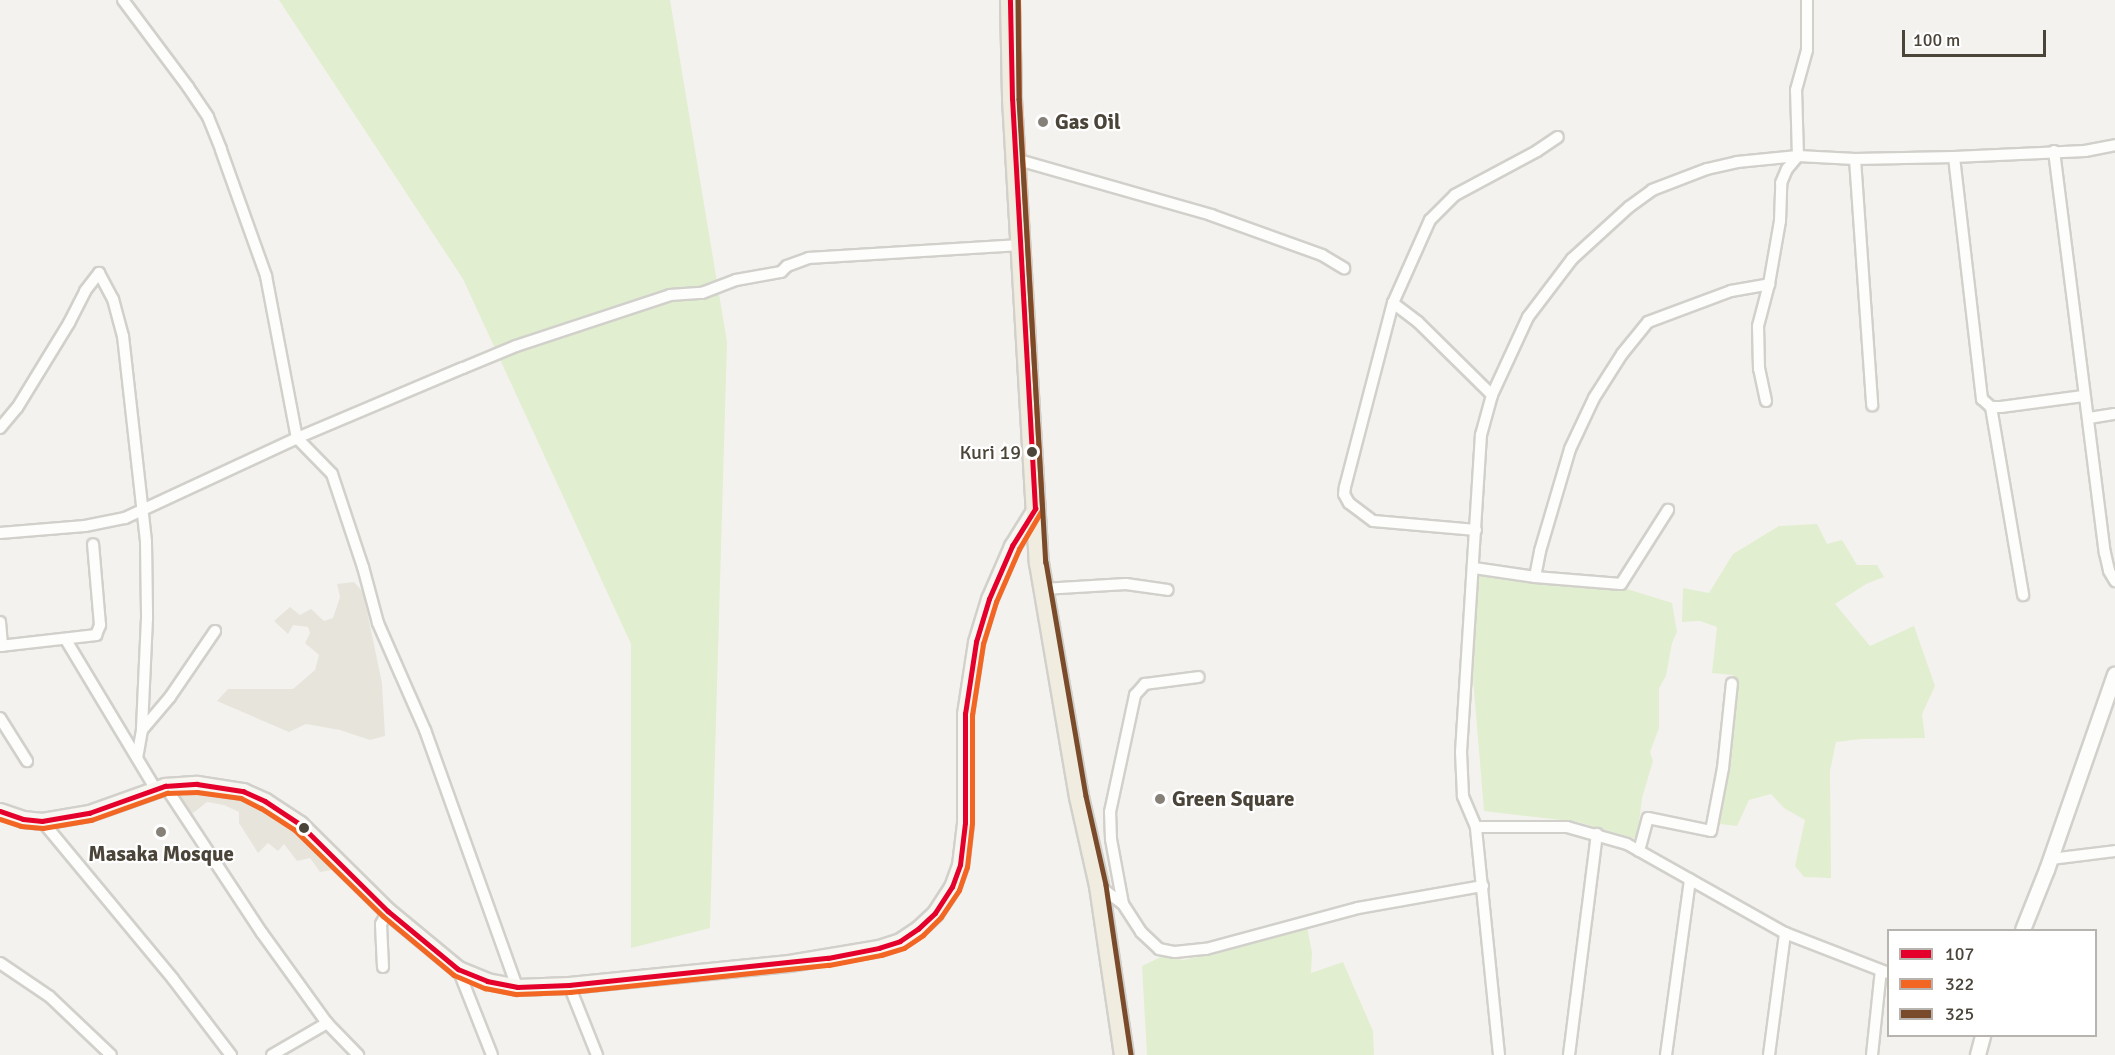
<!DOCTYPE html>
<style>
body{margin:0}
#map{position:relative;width:2115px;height:1055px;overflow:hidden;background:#f4f2ee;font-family:Signika,sans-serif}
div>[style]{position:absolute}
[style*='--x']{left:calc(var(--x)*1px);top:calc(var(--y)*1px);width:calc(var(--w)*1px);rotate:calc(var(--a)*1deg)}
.residential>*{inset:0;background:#e7e4dc}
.green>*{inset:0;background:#e1eecf}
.roads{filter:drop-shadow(2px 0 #d2d0cb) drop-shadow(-2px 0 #d2d0cb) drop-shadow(0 2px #d2d0cb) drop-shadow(0 -2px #d2d0cb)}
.minor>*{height:10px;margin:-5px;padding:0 5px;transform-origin:5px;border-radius:5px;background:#fdfdfc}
.tertiary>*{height:14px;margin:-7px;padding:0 7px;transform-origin:7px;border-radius:7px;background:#fdfdfc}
.secondary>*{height:15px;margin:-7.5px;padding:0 7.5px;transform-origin:7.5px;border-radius:7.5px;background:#f7f6f1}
.trunk>*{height:18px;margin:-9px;padding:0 9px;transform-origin:9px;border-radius:9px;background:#f0ece0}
.bus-1>*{height:4.5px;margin:-2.25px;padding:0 2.25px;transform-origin:2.25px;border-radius:2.25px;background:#e4002b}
.bus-2>*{height:4.5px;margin:-2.25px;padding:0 2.25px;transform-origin:2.25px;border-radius:2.25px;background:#f26522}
.bus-3>*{height:4.5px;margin:-2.25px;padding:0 2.25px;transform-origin:2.25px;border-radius:2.25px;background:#7a4b2a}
.dots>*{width:16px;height:16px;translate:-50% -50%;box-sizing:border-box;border:3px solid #fff;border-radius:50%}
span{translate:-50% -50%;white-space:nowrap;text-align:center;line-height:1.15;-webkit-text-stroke:4.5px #fff;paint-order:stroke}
.bus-label{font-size:20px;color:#4b4439}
.right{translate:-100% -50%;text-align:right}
.poi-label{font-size:21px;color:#4b4439;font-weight:700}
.left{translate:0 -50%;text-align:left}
.legend{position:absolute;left:1887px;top:929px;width:210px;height:108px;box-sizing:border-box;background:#fff;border:2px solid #b7b4b0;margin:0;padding:8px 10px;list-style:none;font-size:18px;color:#4b4439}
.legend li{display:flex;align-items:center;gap:12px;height:30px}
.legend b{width:30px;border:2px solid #b7b4b0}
.scale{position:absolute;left:1902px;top:30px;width:144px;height:27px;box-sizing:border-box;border:3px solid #4b4439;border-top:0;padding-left:8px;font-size:18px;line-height:21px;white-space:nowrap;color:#4b4439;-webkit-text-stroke:4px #fff;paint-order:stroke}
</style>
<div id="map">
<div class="residential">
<div style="clip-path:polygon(354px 582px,363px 592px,382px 683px,385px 736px,370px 740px,340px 730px,306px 724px,289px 732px,217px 701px,228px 689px,293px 689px,315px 670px,319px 655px,305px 643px,310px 633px,308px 627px,293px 625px,288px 634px,274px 621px,290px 607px,300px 615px,311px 609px,324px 621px,333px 618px,340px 597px,337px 584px)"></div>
<div style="clip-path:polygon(190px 791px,234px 797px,257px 805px,273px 819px,288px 822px,337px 869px,320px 872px,310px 858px,297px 861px,284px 844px,278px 851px,268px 843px,258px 853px,239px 823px,239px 812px,224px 805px,207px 802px,193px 813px,187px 810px,178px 796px)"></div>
</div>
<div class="green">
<div style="clip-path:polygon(279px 0,670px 0,727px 342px,710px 928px,631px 948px,631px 644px,463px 279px)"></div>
<div style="clip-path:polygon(1817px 524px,1827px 544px,1842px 540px,1857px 565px,1877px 565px,1884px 577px,1866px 584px,1835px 604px,1870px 646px,1914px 626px,1935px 686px,1922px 714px,1925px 738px,1861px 739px,1836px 742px,1830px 771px,1831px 878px,1804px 877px,1795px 866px,1805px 820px,1784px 808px,1771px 794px,1749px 800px,1737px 826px,1720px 824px,1738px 688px,1733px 675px,1712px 673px,1717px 627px,1700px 621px,1682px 622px,1683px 588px,1709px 593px,1733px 554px,1779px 526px)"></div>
<div style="clip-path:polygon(1479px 572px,1499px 577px,1627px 589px,1672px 603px,1677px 632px,1672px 643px,1666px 676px,1659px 688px,1659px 728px,1650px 752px,1653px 761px,1642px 798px,1637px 839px,1578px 822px,1484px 811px,1470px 642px,1474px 582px,1479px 582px)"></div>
<div style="clip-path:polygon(1306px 922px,1312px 952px,1311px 973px,1343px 962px,1373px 1031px,1374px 1055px,1147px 1055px,1142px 966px,1163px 956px,1183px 960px,1218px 953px)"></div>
</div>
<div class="roads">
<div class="minor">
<div style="--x:123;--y:0;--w:109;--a:53.2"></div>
<div style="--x:188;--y:87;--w:36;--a:56"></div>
<div style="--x:208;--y:117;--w:35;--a:68"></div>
<div style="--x:221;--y:150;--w:134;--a:70.3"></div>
<div style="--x:266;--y:276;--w:165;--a:79.2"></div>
<div style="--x:297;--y:438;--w:50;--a:45.8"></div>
<div style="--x:332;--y:474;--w:98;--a:71.6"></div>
<div style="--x:363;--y:567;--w:58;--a:75"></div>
<div style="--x:378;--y:623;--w:117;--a:66.3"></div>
<div style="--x:425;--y:730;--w:273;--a:70.3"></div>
<div style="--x:2054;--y:151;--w:405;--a:82.8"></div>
<div style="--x:2105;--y:553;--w:18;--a:77"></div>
<div style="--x:2109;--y:571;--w:12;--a:59"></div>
<div style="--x:1954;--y:157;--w:244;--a:83.4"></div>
<div style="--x:1982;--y:399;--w:12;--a:42"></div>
<div style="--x:1991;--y:407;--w:10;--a:0"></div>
<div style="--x:2001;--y:407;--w:83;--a:-7.6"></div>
<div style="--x:1015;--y:159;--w:204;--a:15.9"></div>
<div style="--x:1211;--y:215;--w:118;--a:19.8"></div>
<div style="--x:1322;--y:255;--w:26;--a:31"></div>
<div style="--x:1855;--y:159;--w:247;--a:86"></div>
<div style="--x:1393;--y:303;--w:31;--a:37"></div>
<div style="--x:1418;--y:322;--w:104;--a:44.6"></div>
<div style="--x:1766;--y:401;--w:33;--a:-102"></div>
<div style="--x:1759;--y:369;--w:43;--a:-91.3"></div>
<div style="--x:1758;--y:326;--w:43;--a:-75.3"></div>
<div style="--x:1769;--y:284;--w:64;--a:-80.1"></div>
<div style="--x:1780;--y:221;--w:38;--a:-88"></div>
<div style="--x:1781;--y:183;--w:15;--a:-67"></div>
<div style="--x:1787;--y:169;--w:17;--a:-50"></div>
<div style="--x:1798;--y:156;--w:66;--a:-91.7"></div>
<div style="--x:1796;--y:90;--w:41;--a:-74.6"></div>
<div style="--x:1807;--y:50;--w:50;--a:-90"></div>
<div style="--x:1991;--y:407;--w:191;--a:80.3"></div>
<div style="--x:2089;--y:418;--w:26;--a:-9"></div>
<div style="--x:0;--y:428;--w:26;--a:-50"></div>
<div style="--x:17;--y:408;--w:100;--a:-58.5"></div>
<div style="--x:69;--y:323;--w:36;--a:-63"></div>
<div style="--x:85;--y:291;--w:23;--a:-52"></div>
<div style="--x:99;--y:273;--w:30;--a:62"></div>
<div style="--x:113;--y:299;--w:38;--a:75"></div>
<div style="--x:123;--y:336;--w:207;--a:83.6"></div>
<div style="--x:146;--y:542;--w:76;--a:89.2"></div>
<div style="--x:147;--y:618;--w:112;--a:92.6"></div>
<div style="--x:142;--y:730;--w:28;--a:100"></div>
<div style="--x:1476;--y:530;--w:103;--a:-175"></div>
<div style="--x:1373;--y:521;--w:30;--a:-143"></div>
<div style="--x:1349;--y:503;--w:10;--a:-119"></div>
<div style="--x:1344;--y:494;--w:7;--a:-82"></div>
<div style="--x:1345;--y:487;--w:190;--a:-75.4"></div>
<div style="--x:1393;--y:303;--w:91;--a:-66"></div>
<div style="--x:1430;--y:220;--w:35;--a:-45"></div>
<div style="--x:1455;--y:195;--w:93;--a:-28.2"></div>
<div style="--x:1537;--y:151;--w:25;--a:-34"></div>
<div style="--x:0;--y:533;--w:85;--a:-4.7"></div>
<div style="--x:85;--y:526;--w:41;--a:-11.3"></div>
<div style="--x:125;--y:518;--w:190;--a:-24.9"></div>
<div style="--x:297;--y:438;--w:180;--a:-22.9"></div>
<div style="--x:463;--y:368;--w:57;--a:-22.5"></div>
<div style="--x:516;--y:346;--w:162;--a:-18.3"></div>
<div style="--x:670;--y:295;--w:32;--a:-4"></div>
<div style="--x:702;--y:293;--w:36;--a:-21"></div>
<div style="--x:736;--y:280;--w:46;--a:-10.1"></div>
<div style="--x:781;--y:272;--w:8;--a:-45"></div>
<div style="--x:787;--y:266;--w:23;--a:-20"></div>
<div style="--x:809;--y:258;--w:211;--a:-3.5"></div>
<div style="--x:1474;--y:568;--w:62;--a:8.4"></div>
<div style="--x:1535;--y:577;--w:26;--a:-79"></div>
<div style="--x:1540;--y:551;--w:106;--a:-73.6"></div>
<div style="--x:1570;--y:449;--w:56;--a:-64.8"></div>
<div style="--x:1594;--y:398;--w:52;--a:-57.5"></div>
<div style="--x:1622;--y:354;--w:41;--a:-50.9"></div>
<div style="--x:1648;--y:322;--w:89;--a:-20.5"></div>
<div style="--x:1731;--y:291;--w:39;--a:-10"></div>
<div style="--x:1535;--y:577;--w:86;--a:4.7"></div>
<div style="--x:1621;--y:584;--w:88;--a:-57.6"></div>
<div style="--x:1043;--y:589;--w:83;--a:-3.4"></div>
<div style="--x:1126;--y:584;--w:42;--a:8.1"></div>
<div style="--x:0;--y:622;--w:24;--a:85"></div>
<div style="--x:66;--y:640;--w:173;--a:59"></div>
<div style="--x:0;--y:646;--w:97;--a:-6.5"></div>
<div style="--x:96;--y:635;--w:11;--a:-68"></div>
<div style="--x:100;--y:625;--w:81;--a:-94.9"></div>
<div style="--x:0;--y:718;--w:51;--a:57.9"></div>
<div style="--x:142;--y:730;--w:43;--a:-49.7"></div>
<div style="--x:170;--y:697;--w:80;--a:-55.7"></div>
<div style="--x:165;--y:786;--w:176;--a:56.6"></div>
<div style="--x:262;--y:933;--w:111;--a:54.2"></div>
<div style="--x:327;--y:1023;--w:45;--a:45.9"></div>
<div style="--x:42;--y:821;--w:205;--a:50.3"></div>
<div style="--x:173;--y:979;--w:96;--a:52.7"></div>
<div style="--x:1476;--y:827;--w:91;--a:0"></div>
<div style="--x:1567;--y:827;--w:62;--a:15.8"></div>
<div style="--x:1627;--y:844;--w:181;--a:29.4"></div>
<div style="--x:1785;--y:933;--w:110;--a:21.2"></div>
<div style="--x:1639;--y:851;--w:34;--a:-75"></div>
<div style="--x:1648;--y:818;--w:64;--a:11.7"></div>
<div style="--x:1711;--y:831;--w:64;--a:-79.2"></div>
<div style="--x:1723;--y:768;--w:85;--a:-84"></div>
<div style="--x:2051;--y:859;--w:64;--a:-7.1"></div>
<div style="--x:1099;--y:886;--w:30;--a:37"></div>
<div style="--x:1123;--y:904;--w:33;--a:57"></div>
<div style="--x:1141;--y:932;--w:25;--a:43"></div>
<div style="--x:1159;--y:949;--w:16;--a:11"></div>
<div style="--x:1175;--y:952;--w:31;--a:-6"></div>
<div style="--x:1206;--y:949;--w:157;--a:-15.1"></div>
<div style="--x:1358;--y:908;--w:127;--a:-10"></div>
<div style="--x:1123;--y:904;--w:66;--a:-100.5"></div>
<div style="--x:1111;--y:839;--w:27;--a:-92"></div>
<div style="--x:1110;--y:812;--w:120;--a:-77.9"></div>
<div style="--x:1135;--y:695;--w:15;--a:-48"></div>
<div style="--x:1145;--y:684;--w:54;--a:-7.4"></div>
<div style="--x:0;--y:963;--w:60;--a:34.2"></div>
<div style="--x:50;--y:997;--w:84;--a:43.6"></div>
<div style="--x:383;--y:967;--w:43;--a:-92.7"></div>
<div style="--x:381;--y:924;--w:15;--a:-62"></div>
<div style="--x:458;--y:969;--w:92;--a:68.4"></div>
<div style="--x:569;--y:985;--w:75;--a:68.2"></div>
<div style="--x:272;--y:1055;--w:64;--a:-30.2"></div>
<div style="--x:1499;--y:1055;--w:229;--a:-95.8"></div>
<div style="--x:1476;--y:827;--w:34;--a:-113"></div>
<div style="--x:1463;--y:796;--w:44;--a:-92.6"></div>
<div style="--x:1461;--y:752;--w:318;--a:-86.4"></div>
<div style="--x:1481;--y:435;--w:41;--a:-74.6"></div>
<div style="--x:1492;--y:395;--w:86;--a:-65.2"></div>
<div style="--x:1528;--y:317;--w:73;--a:-52.8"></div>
<div style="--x:1572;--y:259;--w:77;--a:-42.4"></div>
<div style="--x:1629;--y:207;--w:29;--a:-36"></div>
<div style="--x:1652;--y:190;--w:59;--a:-20.9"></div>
<div style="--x:1707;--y:169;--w:31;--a:-13"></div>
<div style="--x:1737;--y:162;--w:61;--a:-5.6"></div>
<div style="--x:1798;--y:156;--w:57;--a:3"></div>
<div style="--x:1855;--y:159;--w:99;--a:-1.2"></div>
<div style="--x:1954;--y:157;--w:131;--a:-2.6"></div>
<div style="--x:2085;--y:151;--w:31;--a:-11"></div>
<div style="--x:1569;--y:1055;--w:223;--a:-82.8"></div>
<div style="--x:1666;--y:1055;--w:177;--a:-82.2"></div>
<div style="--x:1769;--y:1055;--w:123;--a:-82.5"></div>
<div style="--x:1872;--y:1055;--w:85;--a:-84"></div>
</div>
<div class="tertiary">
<div style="--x:2023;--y:930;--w:65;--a:-68.2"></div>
<div style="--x:2047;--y:870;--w:207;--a:-70.8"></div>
<div style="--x:1978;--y:1055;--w:20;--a:-75"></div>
</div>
<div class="secondary">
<div style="--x:0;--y:811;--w:24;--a:19"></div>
<div style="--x:23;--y:819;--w:19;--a:6"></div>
<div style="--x:42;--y:821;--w:48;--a:-9.7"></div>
<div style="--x:89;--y:813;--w:81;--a:-19.6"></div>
<div style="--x:165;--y:786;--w:32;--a:-4"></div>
<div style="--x:197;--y:784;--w:47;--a:8.7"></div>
<div style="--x:243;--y:791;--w:24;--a:24"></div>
<div style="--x:265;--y:801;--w:42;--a:33.3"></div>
<div style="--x:300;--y:824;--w:124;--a:44.7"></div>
<div style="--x:388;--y:911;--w:91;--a:39.6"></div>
<div style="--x:458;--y:969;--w:31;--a:22"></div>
<div style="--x:487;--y:981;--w:31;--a:11"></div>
<div style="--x:517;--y:987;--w:52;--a:-2.2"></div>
<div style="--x:569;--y:985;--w:221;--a:-5.7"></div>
<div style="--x:789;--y:963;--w:91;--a:-9.5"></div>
<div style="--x:879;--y:948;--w:22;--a:-18"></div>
<div style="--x:900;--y:941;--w:22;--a:-34"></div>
<div style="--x:918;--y:929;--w:23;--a:-43"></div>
<div style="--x:935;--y:913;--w:31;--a:-57"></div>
<div style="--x:952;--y:887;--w:23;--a:-70"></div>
<div style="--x:960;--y:865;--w:42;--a:-83.2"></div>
<div style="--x:965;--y:823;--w:109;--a:-90"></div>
<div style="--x:965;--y:714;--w:73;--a:-81.3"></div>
<div style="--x:976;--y:642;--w:45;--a:-73.2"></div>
<div style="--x:989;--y:599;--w:58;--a:-66.5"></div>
<div style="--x:1012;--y:546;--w:44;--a:-58.1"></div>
</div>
<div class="trunk">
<div style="--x:1010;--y:0;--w:99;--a:88.8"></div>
<div style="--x:1012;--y:99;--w:465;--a:86.7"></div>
<div style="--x:1039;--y:563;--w:237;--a:80.3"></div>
<div style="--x:1079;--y:797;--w:91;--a:77.3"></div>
<div style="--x:1099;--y:886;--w:171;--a:81.6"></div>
</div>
</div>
<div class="bus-1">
<div style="--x:0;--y:811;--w:24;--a:19"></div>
<div style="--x:23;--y:819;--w:19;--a:6"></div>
<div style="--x:42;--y:821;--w:48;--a:-9.7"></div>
<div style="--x:89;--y:813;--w:81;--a:-19.6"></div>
<div style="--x:165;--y:786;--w:32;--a:-4"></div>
<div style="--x:197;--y:784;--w:47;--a:8.7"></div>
<div style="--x:243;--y:791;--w:24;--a:24"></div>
<div style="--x:265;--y:801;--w:42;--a:33.3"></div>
<div style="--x:300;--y:824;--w:124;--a:44.7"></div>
<div style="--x:388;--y:911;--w:91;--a:39.6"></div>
<div style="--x:458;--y:969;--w:31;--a:22"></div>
<div style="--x:487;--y:981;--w:31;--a:11"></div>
<div style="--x:517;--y:987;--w:52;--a:-2.2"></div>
<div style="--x:569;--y:985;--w:260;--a:-6"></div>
<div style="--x:828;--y:958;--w:52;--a:-11.1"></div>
<div style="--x:879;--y:948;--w:22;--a:-18"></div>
<div style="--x:900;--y:941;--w:22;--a:-34"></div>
<div style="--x:918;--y:929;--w:23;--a:-43"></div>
<div style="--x:935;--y:913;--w:31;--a:-57"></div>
<div style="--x:952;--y:887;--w:23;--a:-70"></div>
<div style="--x:960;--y:865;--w:42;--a:-83.2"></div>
<div style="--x:965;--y:823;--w:109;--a:-90"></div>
<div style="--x:965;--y:714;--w:73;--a:-81.3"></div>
<div style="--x:976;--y:642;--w:45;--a:-73.2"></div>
<div style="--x:989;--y:599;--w:58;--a:-66.5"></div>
<div style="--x:1012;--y:546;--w:44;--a:-58.1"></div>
<div style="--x:1035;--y:509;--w:411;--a:-93.2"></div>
<div style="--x:1012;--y:99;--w:99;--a:-91.2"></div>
</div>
<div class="bus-2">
<div style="--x:0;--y:819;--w:22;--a:18"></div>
<div style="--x:21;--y:826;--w:22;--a:5"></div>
<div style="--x:43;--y:828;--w:49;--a:-9.5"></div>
<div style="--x:91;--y:820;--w:81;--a:-19.6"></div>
<div style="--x:167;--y:793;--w:30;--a:-2"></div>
<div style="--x:197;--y:792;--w:44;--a:7.8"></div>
<div style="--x:241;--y:798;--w:22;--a:27"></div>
<div style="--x:261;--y:808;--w:40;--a:32.9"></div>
<div style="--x:295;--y:830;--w:123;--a:44.3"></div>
<div style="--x:383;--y:916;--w:92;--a:39.7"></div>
<div style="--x:454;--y:975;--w:34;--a:23"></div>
<div style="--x:485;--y:988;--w:32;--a:11"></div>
<div style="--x:516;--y:994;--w:54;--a:-2.1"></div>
<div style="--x:570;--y:992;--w:260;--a:-6"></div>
<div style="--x:829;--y:965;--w:53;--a:-10.9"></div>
<div style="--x:881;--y:955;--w:24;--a:-17"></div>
<div style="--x:904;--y:948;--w:23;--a:-34"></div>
<div style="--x:923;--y:935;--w:25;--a:-45"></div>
<div style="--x:941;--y:917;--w:32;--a:-56"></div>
<div style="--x:959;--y:890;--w:24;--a:-71"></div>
<div style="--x:967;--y:867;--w:44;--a:-83.5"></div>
<div style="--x:972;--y:823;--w:108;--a:-90"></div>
<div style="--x:972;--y:715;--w:72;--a:-81.2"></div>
<div style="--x:983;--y:644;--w:44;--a:-72.8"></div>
<div style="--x:996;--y:602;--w:58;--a:-66.5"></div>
<div style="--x:1019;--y:549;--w:45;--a:-59.5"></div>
<div style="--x:1042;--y:510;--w:412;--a:-93.2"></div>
<div style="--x:1019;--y:99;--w:99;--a:-90.6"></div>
</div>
<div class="bus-3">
<div style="--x:1018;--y:0;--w:99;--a:89.4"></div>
<div style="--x:1019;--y:99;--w:464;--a:86.7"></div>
<div style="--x:1046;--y:562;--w:237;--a:80.3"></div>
<div style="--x:1086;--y:796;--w:91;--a:77.3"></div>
<div style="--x:1106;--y:885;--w:171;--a:81.6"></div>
</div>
<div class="dots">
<div style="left:1043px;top:122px;background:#868178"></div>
<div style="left:1032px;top:452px;background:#4b4439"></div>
<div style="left:1160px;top:799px;background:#868178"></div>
<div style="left:304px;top:828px;background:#4b4439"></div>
<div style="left:161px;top:832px;background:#868178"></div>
</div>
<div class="bus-label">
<span class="right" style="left:1021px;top:452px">Kuri 19</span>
</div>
<div class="poi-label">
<span class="left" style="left:1055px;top:122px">Gas Oil</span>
<span class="left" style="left:1172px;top:799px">Green Square</span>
<span style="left:161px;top:854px">Masaka Mosque</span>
</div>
<ul class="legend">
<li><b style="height:8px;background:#e4002b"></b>107</li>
<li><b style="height:8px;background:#f26522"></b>322</li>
<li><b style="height:8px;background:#7a4b2a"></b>325</li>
</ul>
<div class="scale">100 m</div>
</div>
